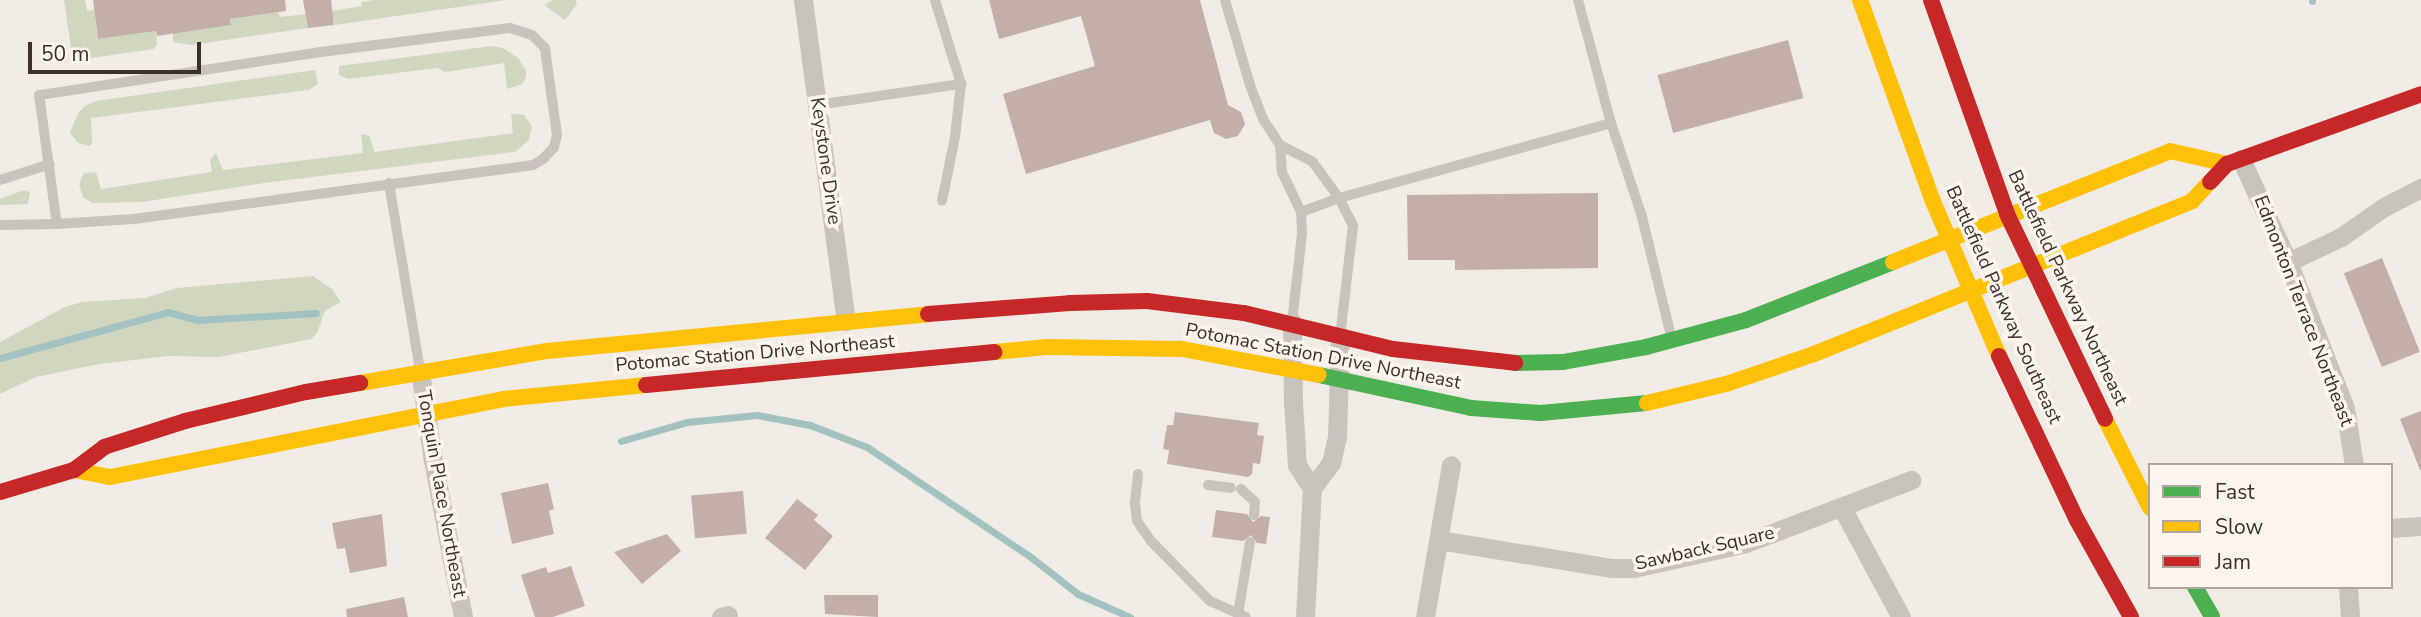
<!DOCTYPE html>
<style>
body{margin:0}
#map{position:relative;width:2421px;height:617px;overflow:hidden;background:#f0ebe5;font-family:"Nunito Sans",sans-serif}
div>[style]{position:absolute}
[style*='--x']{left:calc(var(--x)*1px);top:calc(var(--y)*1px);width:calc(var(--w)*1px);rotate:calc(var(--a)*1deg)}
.green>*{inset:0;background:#d1d6bf}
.stream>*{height:7px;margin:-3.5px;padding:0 3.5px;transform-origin:3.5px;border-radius:3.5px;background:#a1c2c1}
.building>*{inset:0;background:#c3afa7;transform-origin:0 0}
.lane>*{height:10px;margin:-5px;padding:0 5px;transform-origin:5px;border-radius:5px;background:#c9c3be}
.street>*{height:19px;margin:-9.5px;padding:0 9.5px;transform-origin:9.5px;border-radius:9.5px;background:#c9c3be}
.fast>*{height:16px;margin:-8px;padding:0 8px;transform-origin:8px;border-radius:8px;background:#4caf50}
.slow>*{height:16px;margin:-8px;padding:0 8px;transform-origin:8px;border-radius:8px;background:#ffc107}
.jam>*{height:16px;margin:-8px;padding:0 8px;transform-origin:8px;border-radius:8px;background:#c62828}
span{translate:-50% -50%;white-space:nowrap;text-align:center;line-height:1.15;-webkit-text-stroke:7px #fbf5ee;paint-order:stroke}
.street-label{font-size:19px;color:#3b302b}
.legend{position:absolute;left:2148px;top:463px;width:245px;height:126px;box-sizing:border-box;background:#fbf5ee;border:2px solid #aea6a0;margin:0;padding:9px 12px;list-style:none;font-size:21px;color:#3b302b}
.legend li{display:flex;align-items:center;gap:14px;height:35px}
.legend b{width:35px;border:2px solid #aea6a0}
.scale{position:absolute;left:28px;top:42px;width:173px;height:32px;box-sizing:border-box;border:4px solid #3b302b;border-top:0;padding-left:9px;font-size:21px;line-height:24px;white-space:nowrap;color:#3b302b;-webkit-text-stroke:5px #fbf5ee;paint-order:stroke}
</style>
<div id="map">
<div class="green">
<div style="clip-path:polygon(64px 0,85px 0,87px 11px,94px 10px,98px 39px,156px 31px,157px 44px,154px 49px,77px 60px,72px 54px)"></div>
<div style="clip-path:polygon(374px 0,506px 0,335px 25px,332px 11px,362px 6px,361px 2px)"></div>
<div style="clip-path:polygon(553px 0,576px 0,577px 4px,565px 20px,544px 5px)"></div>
<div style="clip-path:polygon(278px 12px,280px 17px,306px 14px,308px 28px,191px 45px,173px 42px,173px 33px,231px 25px,230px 19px)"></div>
<div style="clip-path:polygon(492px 46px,503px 48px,518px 58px,526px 70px,526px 77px,522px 84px,507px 89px,504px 63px,445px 72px,437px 68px,348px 79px,339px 75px,339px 66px)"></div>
<div style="clip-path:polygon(315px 70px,318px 84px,309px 90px,91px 118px,92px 144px,89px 146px,78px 143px,70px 133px,78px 113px,85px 106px,96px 101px)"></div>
<div style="clip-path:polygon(511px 114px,524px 115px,532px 126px,529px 140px,515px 152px,264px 183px,142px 202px,92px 203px,83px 197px,79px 184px,84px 173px,96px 172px,101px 189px,212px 172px,210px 160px,216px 153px,223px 170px,363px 153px,361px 135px,364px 134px,370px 136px,374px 152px,513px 133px)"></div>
<div style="clip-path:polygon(24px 190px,30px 192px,28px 204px,0 205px,0 199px)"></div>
<div style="clip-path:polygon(313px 276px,332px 289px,341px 302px,325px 311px,317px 333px,311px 339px,219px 357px,168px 356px,99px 364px,36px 377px,0 394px,0 342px,65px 307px,82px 302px,145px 298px,177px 288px)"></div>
</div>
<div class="stream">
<div style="--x:2312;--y:1;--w:1;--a:-90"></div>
<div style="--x:0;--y:358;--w:174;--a:-15.3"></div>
<div style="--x:168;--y:312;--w:30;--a:15"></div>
<div style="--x:197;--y:320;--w:119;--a:-3.4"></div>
<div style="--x:621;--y:441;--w:69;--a:-16.1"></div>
<div style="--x:687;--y:422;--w:70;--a:-5.7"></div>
<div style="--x:757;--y:415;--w:54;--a:10.7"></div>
<div style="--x:810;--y:425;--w:61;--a:21.1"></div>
<div style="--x:867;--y:447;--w:199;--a:33.9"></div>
<div style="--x:1032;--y:558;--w:58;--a:38"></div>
<div style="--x:1078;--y:594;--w:57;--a:23.9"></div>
</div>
<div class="building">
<div style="clip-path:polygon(93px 0,285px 0,286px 11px,230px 19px,231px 25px,157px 36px,156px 31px,98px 39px)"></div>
<div style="clip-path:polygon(303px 0,331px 0,334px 25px,308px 28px)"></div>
<div style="clip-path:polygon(989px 0,1200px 0,1228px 105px,1241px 112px,1245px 124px,1238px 136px,1226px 139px,1214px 133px,1210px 120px,1026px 174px,1003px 94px,1095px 66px,1081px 16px,999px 39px)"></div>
<div style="left:1788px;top:40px;width:60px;height:135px;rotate:75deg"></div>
<div style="clip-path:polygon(1598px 193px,1598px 268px,1455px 270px,1455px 260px,1408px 260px,1407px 195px)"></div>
<div style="left:2382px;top:258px;width:101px;height:41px;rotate:68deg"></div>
<div style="clip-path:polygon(2421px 411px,2421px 470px,2420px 470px,2400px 419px)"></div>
<div style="clip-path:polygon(1175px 412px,1259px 423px,1257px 435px,1264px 436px,1260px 464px,1253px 463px,1252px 474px,1248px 477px,1167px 464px,1169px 450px,1163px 449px,1167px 425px,1173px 425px)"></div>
<div style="clip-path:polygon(548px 483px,554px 509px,549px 511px,554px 534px,512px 544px,501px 493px)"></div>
<div style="left:743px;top:491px;width:43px;height:52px;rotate:85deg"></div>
<div style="clip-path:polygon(797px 499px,818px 515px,814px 520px,833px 536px,805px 570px,765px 538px)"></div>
<div style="clip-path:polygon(1216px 510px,1247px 514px,1253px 522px,1261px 516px,1270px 517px,1266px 544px,1257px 543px,1251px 535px,1243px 541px,1212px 537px)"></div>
<div style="clip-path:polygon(382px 514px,387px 566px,350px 573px,345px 548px,337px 549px,332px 523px)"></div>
<div style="clip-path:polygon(667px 534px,681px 551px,642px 584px,614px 552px)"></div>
<div style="clip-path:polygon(571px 566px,585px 606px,553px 617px,535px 617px,521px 575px,546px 567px,548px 573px)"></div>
<div style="clip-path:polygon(824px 595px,878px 595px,878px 617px,825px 614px)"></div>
<div style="clip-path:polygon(404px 597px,408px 617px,347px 617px,346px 609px)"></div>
</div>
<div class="lane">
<div style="--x:935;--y:0;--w:88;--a:72.8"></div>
<div style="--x:961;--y:84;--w:53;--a:96.5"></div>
<div style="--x:955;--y:137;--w:65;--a:101.5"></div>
<div style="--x:1225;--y:0;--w:89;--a:73.6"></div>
<div style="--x:1250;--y:85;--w:36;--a:69"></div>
<div style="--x:1263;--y:119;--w:31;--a:57"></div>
<div style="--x:1280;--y:145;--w:27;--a:86"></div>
<div style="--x:1282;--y:172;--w:44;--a:64.6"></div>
<div style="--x:1301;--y:212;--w:22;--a:87"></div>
<div style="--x:1302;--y:234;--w:89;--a:96.5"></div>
<div style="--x:1578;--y:0;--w:127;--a:75"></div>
<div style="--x:1611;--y:123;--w:99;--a:71.7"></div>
<div style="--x:1642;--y:217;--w:127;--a:76.3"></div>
<div style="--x:817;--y:105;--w:146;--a:-8.3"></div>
<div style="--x:1280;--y:145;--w:36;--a:27"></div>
<div style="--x:1312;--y:161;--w:46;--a:53.9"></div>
<div style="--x:1339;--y:198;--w:31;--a:63"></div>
<div style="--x:1353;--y:226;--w:111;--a:96.7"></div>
<div style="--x:0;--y:180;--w:52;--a:-17.7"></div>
<div style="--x:389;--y:183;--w:190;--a:80.6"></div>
<div style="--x:1301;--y:212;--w:40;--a:-20.2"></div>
<div style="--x:1339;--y:198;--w:282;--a:-15.4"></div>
<div style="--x:0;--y:225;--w:57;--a:-1"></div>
<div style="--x:57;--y:224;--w:77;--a:-3.7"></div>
<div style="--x:134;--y:219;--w:403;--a:-7.7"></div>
<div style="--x:533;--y:165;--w:12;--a:-31"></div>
<div style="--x:543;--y:159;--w:16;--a:-47"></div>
<div style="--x:554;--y:147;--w:12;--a:-76"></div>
<div style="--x:557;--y:135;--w:88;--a:-97.9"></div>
<div style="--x:545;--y:48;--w:18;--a:-135"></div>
<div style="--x:532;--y:35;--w:23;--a:-162"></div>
<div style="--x:510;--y:28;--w:191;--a:172.8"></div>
<div style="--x:321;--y:52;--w:285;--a:171.3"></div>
<div style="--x:39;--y:95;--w:130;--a:82.1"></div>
<div style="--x:1138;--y:474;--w:30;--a:96"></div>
<div style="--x:1135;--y:504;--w:17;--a:83"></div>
<div style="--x:1137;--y:521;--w:24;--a:55"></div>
<div style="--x:1151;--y:541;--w:84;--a:45.5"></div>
<div style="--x:1210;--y:601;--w:39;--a:24"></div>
<div style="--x:1208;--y:485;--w:23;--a:7"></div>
<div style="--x:1241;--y:489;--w:19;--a:43"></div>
<div style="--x:1255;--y:502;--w:13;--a:94"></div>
<div style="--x:1238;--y:614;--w:73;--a:-80.5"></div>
</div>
<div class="street">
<div style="--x:803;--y:0;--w:324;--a:82.4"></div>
<div style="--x:2241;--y:159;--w:113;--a:65.5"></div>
<div style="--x:2288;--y:262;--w:157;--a:68.7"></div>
<div style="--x:2345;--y:408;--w:58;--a:81"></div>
<div style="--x:2288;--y:262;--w:59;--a:-25.3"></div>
<div style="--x:2341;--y:237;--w:52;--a:-34.9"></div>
<div style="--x:2384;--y:207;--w:42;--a:-27.2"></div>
<div style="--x:1292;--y:322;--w:80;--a:89.3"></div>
<div style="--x:1293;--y:402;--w:63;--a:86.4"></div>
<div style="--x:1297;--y:465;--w:27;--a:57"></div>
<div style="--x:1312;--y:488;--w:31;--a:-53"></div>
<div style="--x:1331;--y:463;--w:26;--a:-77"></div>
<div style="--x:1337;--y:438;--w:102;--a:-88.3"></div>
<div style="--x:420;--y:371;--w:91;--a:81.8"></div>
<div style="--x:433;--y:461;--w:159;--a:79.1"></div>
<div style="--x:1842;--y:508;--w:124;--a:61.6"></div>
<div style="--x:2391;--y:528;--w:30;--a:-4"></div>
<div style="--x:1439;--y:540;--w:174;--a:9.2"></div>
<div style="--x:1611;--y:568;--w:23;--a:0"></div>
<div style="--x:1634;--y:568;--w:115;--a:-12.6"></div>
<div style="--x:1746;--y:543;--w:177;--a:-20.9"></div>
<div style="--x:2348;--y:587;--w:30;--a:86"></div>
<div style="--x:721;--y:617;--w:7;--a:-16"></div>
<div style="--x:1305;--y:617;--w:129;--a:-86.9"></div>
<div style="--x:1425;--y:617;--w:154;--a:-80.3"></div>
</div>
<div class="fast">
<div style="--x:1515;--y:363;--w:48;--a:-1.2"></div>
<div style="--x:1563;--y:362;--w:84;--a:-10.2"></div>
<div style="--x:1646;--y:347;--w:104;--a:-15.1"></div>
<div style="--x:1746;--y:320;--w:158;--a:-21.5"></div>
<div style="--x:1319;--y:375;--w:156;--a:12.2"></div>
<div style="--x:1471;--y:408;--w:70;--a:4.1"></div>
<div style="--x:1541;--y:413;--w:106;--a:-5.4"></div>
<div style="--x:2195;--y:587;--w:34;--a:60"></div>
</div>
<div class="slow">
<div style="--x:1860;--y:0;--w:212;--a:70.1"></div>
<div style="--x:1932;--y:199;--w:171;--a:66.9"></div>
<div style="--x:1893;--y:262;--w:298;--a:-21.8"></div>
<div style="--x:2170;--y:151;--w:58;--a:12.8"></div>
<div style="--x:994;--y:352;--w:53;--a:-5.4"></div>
<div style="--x:1047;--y:347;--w:135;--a:0.8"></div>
<div style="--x:1182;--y:349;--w:139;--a:10.7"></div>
<div style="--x:360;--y:383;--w:190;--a:-9.7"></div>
<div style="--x:547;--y:351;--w:383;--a:-5.5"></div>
<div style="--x:1647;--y:403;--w:81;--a:-13.5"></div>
<div style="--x:1726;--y:384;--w:93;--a:-18.8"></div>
<div style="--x:1814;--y:354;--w:408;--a:-22"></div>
<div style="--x:2192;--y:201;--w:26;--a:-47"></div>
<div style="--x:2105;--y:419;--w:100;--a:63.2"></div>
<div style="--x:74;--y:470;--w:37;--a:11"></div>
<div style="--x:110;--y:477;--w:401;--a:-11.2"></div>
<div style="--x:503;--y:399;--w:144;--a:-5.6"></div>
</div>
<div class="jam">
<div style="--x:1931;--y:0;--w:227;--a:70.4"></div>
<div style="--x:2007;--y:214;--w:227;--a:64.4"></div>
<div style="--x:2210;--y:182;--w:25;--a:-47"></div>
<div style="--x:2227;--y:164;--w:206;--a:-19.8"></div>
<div style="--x:928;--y:314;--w:142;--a:-4.4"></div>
<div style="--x:1070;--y:303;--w:77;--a:-1.5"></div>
<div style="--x:1147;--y:301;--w:98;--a:7.1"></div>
<div style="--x:1244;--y:313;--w:153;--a:13.6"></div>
<div style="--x:1393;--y:349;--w:123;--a:6.5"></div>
<div style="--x:1999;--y:356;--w:182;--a:64.6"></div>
<div style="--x:2077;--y:520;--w:111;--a:60.9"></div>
<div style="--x:646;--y:385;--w:350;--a:-5.4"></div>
<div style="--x:0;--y:492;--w:77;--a:-16.6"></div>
<div style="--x:74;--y:470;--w:38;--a:-37"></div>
<div style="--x:104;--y:447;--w:85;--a:-17.8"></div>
<div style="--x:185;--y:421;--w:124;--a:-13.5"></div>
<div style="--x:306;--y:392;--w:55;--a:-9.5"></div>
</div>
<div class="street-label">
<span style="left:825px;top:161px;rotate:82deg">Keystone Drive</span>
<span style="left:2067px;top:288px;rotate:65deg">Battlefield Parkway Northeast</span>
<span style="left:2003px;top:305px;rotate:66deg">Battlefield Parkway Southeast</span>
<span style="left:2303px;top:311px;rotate:69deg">Edmonton Terrace Northeast</span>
<span style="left:755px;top:354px;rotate:-5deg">Potomac Station Drive Northeast</span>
<span style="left:1323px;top:357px;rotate:11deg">Potomac Station Drive Northeast</span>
<span style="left:441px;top:494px;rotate:80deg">Tonquin Place Northeast</span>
<span style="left:1705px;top:549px;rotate:-13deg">Sawback Square</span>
</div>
<ul class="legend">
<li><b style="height:9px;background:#4caf50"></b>Fast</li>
<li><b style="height:9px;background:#ffc107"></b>Slow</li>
<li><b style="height:9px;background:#c62828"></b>Jam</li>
</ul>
<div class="scale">50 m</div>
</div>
